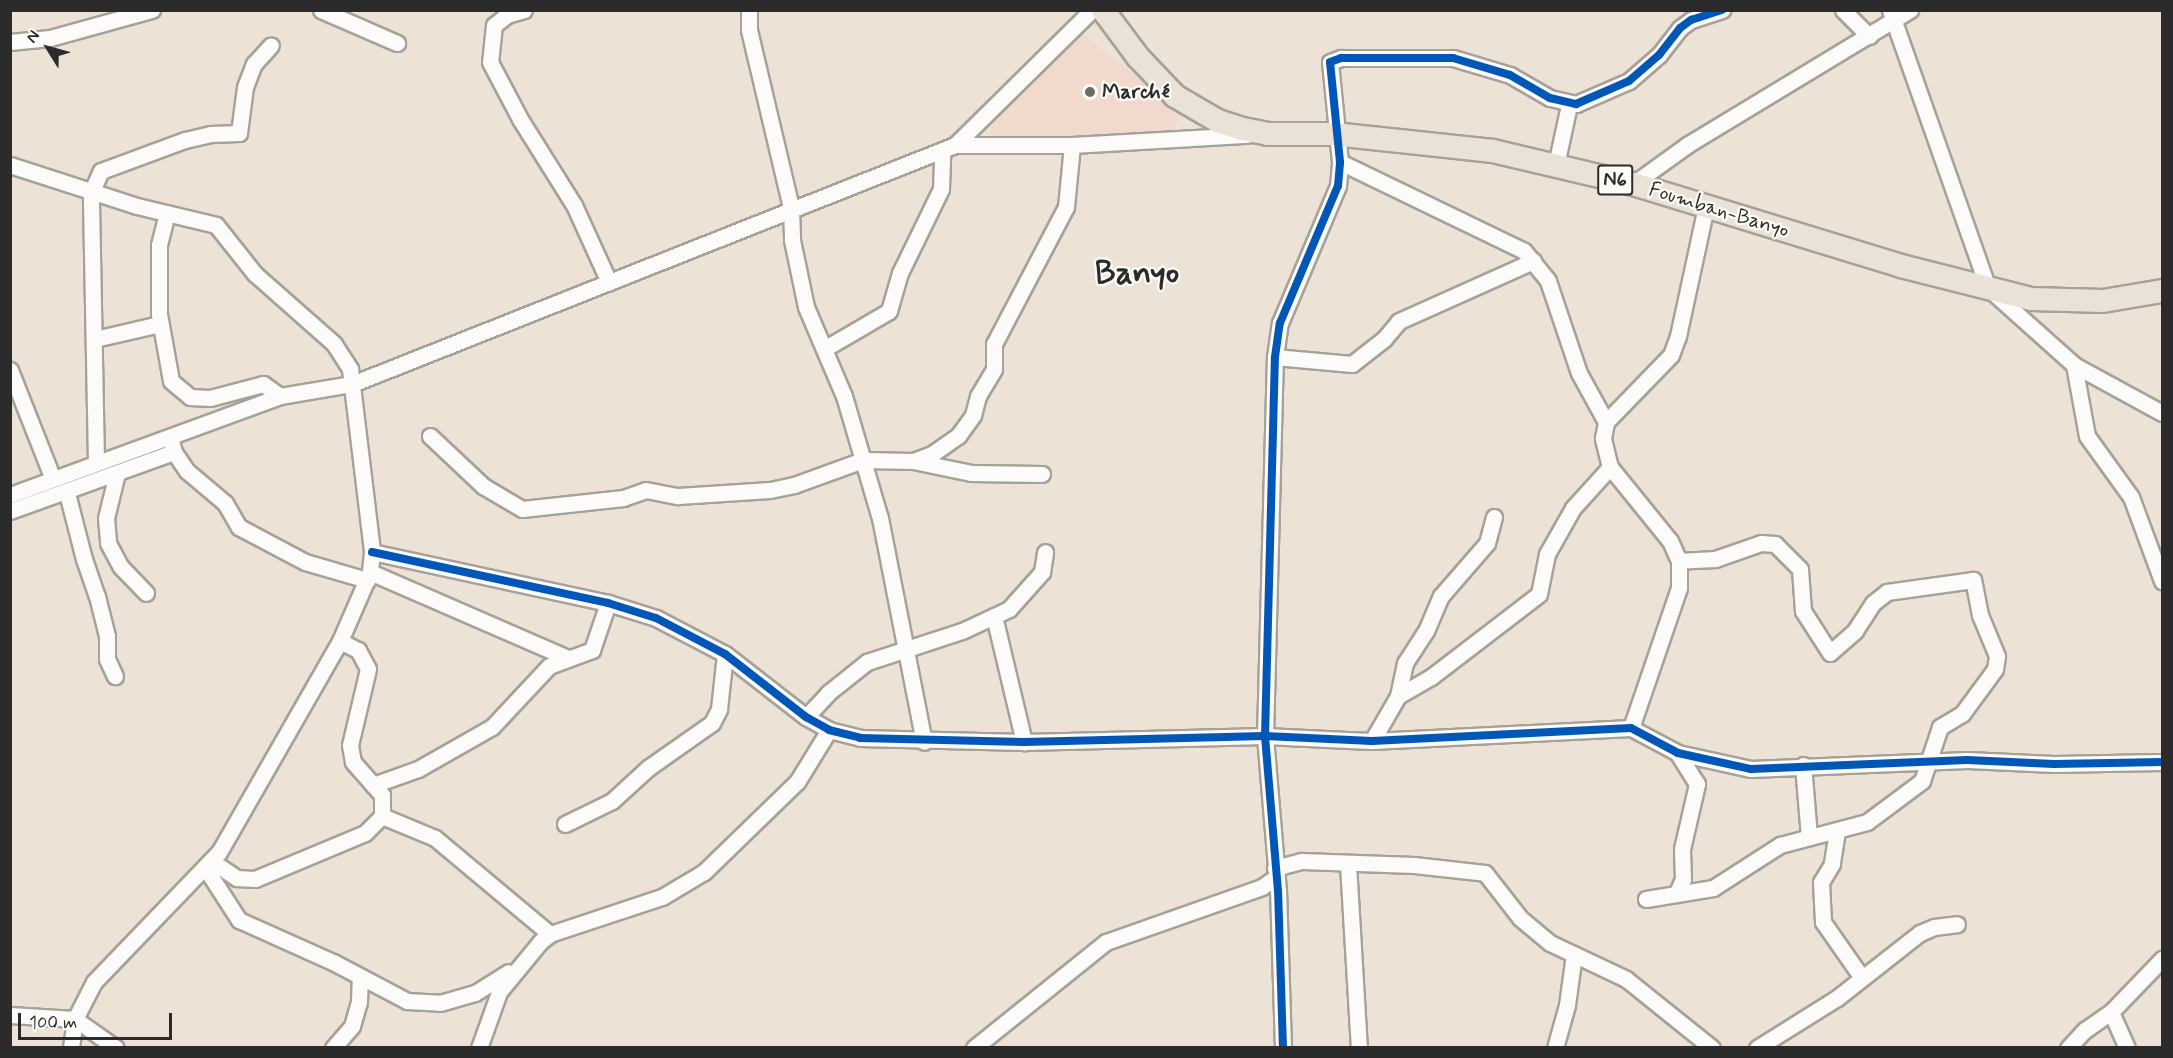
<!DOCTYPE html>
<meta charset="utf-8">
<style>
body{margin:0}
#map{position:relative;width:2173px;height:1058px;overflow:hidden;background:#ece2d5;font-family:Mynerve,sans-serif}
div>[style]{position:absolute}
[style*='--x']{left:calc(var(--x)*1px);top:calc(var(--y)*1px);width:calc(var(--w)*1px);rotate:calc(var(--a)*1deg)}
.built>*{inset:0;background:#f2d9ce}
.roads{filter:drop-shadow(2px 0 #a6a199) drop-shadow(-2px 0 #a6a199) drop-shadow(0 2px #a6a199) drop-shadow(0 -2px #a6a199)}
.minor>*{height:15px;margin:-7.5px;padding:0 7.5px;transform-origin:7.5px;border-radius:7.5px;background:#fcfbf9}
.highway>*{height:22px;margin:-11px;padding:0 11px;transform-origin:11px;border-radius:11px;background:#eae2d6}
.cycleway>*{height:8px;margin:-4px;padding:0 4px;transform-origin:4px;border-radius:4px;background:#0057b8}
.dots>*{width:16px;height:16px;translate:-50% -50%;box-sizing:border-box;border:3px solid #fdfcf7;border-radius:50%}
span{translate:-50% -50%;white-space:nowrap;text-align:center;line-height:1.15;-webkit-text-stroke:4.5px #fdfcf7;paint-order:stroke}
.shield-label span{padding:2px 4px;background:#fdfcf7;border:2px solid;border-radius:4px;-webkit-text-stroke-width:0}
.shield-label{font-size:20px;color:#2b2b2b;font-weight:700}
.poi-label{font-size:21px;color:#2b2b2b;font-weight:700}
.left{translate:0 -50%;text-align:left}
.street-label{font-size:21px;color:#2b2b2b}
.town-label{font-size:33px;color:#2b2b2b;font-weight:700}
.frame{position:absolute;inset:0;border:12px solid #2b2b2b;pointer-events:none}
.north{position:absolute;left:18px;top:18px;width:60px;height:60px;-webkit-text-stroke:4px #fdfcf7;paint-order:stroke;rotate:307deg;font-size:16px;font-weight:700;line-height:24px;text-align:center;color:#2b2b2b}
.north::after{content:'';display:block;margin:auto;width:21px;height:27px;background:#2b2b2b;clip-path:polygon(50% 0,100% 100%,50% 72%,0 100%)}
.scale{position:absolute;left:18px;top:1013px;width:154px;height:27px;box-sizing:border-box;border:3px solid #2b2b2b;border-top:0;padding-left:8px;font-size:18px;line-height:21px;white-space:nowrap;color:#2b2b2b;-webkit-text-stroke:4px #fdfcf7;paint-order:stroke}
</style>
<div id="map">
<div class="built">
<div style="clip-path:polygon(1082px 34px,1181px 109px,1174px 132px,995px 141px,989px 125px)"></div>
</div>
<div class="roads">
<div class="minor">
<div style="--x:321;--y:10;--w:83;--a:23.5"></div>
<div style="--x:524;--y:10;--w:18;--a:164"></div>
<div style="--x:507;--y:15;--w:16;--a:142"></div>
<div style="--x:494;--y:25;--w:37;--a:96"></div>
<div style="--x:490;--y:62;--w:64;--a:62.2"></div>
<div style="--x:520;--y:119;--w:102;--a:57.9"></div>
<div style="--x:574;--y:205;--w:85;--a:65.6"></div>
<div style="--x:749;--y:10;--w:20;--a:90"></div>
<div style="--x:749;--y:30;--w:183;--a:76.7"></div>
<div style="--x:791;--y:208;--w:32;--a:88"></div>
<div style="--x:792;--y:240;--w:68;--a:78.2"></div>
<div style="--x:806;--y:307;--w:97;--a:66.9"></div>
<div style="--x:844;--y:396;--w:127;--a:73.6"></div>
<div style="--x:880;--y:518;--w:228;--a:78.9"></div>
<div style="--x:1843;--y:10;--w:37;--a:45"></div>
<div style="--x:1890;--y:10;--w:295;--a:70.6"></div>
<div style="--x:1988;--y:288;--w:115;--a:41.8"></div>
<div style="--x:2074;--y:365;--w:100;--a:28.6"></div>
<div style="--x:10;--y:42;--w:40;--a:-5.7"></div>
<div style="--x:50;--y:38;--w:106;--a:-15.4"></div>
<div style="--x:955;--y:145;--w:117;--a:0"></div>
<div style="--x:1072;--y:145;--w:176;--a:-3.3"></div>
<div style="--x:1340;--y:162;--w:204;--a:25.8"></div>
<div style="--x:1524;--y:251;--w:38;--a:51"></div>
<div style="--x:1548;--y:281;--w:97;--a:71.4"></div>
<div style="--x:1579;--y:373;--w:56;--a:61.1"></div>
<div style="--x:10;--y:165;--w:133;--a:17.9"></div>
<div style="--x:137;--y:206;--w:81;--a:13.5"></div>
<div style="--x:216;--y:225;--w:63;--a:51.5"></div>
<div style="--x:255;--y:274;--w:106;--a:41.5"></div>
<div style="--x:334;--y:344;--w:30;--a:57"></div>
<div style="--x:350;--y:369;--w:184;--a:83.1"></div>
<div style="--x:372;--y:552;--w:20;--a:96"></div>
<div style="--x:370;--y:572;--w:75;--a:113.5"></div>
<div style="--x:340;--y:641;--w:243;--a:119.8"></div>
<div style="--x:219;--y:852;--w:180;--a:133.9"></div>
<div style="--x:94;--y:982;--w:42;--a:117.2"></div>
<div style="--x:75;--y:1019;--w:29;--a:98"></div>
<div style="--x:1556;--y:165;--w:61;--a:-77.8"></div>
<div style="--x:1633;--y:184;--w:67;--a:-35.8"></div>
<div style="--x:1687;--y:145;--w:261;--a:-31.2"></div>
<div style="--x:167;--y:213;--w:33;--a:104"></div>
<div style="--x:159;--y:245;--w:69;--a:90"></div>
<div style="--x:159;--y:314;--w:68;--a:79.8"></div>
<div style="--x:171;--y:381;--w:25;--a:40"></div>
<div style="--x:190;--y:397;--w:20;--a:3"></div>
<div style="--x:210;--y:398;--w:55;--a:-14.8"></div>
<div style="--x:263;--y:384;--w:21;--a:35"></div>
<div style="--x:95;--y:339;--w:67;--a:-13"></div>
<div style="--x:824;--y:349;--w:75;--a:-30.3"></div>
<div style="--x:889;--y:311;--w:40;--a:-74"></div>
<div style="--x:900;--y:273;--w:93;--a:-64"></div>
<div style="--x:941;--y:189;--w:38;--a:-88"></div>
<div style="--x:1275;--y:357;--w:77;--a:5.2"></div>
<div style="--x:1352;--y:364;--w:41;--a:-38"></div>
<div style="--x:1384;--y:339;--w:23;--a:-50"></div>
<div style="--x:1399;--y:321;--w:147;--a:-24.1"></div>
<div style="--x:2074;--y:365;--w:72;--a:79.6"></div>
<div style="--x:2087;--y:436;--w:75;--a:54.2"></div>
<div style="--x:2131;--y:497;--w:90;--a:69.7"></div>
<div style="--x:10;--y:370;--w:117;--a:68.5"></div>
<div style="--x:430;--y:436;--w:73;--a:43.3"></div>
<div style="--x:483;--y:486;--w:45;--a:30.5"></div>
<div style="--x:522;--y:509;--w:102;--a:-6.2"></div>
<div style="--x:623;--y:498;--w:24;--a:-19"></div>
<div style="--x:646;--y:490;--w:33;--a:11"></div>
<div style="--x:678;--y:496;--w:92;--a:-3.7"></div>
<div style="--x:770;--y:490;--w:25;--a:-12"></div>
<div style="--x:794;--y:485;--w:73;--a:-19.9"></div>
<div style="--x:863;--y:460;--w:50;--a:1.1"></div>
<div style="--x:913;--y:461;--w:20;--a:-20"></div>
<div style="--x:932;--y:454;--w:32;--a:-35"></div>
<div style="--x:958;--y:436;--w:26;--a:-54"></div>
<div style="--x:973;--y:415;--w:20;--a:-75"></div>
<div style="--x:978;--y:396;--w:31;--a:-59"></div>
<div style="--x:994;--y:369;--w:25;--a:-90"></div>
<div style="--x:994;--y:344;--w:155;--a:-62.3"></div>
<div style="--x:1066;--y:207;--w:62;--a:-84.5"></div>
<div style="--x:170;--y:437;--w:16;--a:75"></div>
<div style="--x:174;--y:452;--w:23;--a:56"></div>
<div style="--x:187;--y:471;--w:50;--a:40.1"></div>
<div style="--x:225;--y:503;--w:28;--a:60"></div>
<div style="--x:239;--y:527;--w:75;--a:27.9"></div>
<div style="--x:305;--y:562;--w:65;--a:16.2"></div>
<div style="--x:913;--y:461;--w:59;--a:11.7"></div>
<div style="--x:971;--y:473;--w:71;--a:0.8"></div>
<div style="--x:96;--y:462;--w:269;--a:-91.1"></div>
<div style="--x:91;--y:193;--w:24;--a:-66"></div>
<div style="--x:101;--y:171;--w:90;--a:-20.3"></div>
<div style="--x:185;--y:140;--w:26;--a:-13"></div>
<div style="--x:210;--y:134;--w:29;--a:-2"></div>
<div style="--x:239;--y:133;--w:46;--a:-82.6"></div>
<div style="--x:245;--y:87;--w:25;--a:-69"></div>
<div style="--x:254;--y:64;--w:25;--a:-48"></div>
<div style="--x:117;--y:473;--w:46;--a:103.7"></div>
<div style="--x:106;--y:518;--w:25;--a:85"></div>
<div style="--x:108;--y:543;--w:27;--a:62"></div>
<div style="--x:121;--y:567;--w:36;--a:46"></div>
<div style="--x:67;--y:493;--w:68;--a:75.6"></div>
<div style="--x:84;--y:559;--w:39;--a:71"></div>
<div style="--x:97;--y:596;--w:41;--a:76"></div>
<div style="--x:107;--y:636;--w:23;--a:90"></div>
<div style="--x:107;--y:659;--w:19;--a:65"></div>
<div style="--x:10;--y:495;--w:288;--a:-20.1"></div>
<div style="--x:280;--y:396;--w:73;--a:-9.5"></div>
<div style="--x:352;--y:384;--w:649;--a:-21.62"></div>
<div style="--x:955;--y:145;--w:192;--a:-44.6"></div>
<div style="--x:10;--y:511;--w:174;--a:-19.8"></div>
<div style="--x:372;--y:552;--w:241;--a:12.2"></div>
<div style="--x:608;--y:603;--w:50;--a:17.4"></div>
<div style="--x:656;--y:618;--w:78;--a:27.6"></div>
<div style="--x:725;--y:654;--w:103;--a:37.9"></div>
<div style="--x:806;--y:717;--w:26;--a:29"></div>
<div style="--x:829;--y:730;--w:32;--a:14"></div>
<div style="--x:860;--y:738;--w:164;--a:1.4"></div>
<div style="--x:1024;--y:742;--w:241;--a:-1.4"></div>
<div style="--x:1265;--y:736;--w:107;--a:2.7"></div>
<div style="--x:1372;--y:741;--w:259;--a:-2.9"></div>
<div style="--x:1631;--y:728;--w:53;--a:28"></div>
<div style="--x:1678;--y:753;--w:75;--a:12.4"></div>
<div style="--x:1751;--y:769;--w:216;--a:-2.4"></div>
<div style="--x:1967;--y:760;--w:87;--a:2.6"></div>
<div style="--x:2054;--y:764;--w:108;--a:-1.1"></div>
<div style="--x:370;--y:572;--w:216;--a:23.5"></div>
<div style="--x:994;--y:616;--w:130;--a:76.6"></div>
<div style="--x:340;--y:641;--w:20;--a:27"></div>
<div style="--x:358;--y:650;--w:21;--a:62"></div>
<div style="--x:368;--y:669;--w:78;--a:103.3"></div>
<div style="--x:350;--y:745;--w:17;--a:80"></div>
<div style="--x:353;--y:762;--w:44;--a:48.7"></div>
<div style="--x:382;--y:795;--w:21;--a:90"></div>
<div style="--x:1398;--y:696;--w:34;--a:-78"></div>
<div style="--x:1405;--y:663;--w:38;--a:-57"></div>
<div style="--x:1426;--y:631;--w:38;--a:-67"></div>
<div style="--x:1441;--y:596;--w:70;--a:-49"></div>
<div style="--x:1487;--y:543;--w:27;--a:-75"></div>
<div style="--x:806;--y:717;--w:33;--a:-47"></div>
<div style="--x:828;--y:693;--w:50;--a:-38.5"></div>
<div style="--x:867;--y:662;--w:100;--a:-18.1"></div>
<div style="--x:962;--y:631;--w:52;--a:-25.1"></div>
<div style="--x:1009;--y:609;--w:50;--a:-48.3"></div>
<div style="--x:1042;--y:572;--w:20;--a:-81"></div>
<div style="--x:1631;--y:728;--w:148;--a:-71.1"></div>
<div style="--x:1679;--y:588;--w:27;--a:-90"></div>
<div style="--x:1679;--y:561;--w:22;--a:-114"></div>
<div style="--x:1670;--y:541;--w:95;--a:-129"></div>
<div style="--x:1610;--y:467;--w:30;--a:-104"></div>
<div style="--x:1603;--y:438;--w:16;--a:-79"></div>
<div style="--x:1606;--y:422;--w:93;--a:-45.9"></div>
<div style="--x:1671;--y:355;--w:20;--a:-70"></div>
<div style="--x:1678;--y:336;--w:133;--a:-77.8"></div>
<div style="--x:1372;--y:741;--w:52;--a:-60"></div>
<div style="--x:1398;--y:696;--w:38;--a:-30"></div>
<div style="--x:1431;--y:677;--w:136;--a:-37.5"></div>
<div style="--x:1539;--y:594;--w:41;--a:-78.7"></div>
<div style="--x:1547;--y:554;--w:53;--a:-60.5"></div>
<div style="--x:1573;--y:508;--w:55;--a:-47.9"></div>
<div style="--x:1803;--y:765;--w:72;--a:85.2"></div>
<div style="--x:373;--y:785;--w:48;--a:-19.6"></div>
<div style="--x:418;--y:769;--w:85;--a:-29.6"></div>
<div style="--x:492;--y:727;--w:83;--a:-46.9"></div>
<div style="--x:549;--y:666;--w:46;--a:-20.4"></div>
<div style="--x:592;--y:650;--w:50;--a:-71.2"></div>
<div style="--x:565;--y:824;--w:52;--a:-26.1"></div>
<div style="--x:612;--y:801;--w:49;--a:-42.5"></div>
<div style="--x:648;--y:768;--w:78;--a:-35.1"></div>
<div style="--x:712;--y:723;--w:16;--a:-63"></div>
<div style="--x:719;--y:709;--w:55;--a:-83.8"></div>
<div style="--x:1837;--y:831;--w:33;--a:99"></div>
<div style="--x:1832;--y:864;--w:21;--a:121"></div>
<div style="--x:1821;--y:882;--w:40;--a:87.1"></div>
<div style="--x:1823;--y:922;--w:68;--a:55.1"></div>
<div style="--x:213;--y:862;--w:29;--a:34"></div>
<div style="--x:237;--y:878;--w:18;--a:3"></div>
<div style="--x:255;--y:879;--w:119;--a:-22.7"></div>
<div style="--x:365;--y:833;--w:24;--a:-45"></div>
<div style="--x:382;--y:816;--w:57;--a:22.5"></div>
<div style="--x:435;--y:838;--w:150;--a:39.9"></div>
<div style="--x:1348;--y:864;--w:184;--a:86.6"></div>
<div style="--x:1275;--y:868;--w:28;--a:-15"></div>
<div style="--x:1302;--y:861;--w:112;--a:2"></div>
<div style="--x:1414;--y:865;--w:71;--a:6.4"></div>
<div style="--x:1485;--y:873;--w:57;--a:52.1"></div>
<div style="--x:1520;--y:918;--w:39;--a:40"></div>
<div style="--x:1550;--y:943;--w:84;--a:25.3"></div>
<div style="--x:1626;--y:979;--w:110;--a:38.7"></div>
<div style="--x:206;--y:869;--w:61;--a:57.1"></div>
<div style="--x:239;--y:920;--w:103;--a:24.1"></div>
<div style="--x:333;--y:962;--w:84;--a:27.8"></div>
<div style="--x:407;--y:1001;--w:33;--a:3"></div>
<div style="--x:440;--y:1003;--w:36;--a:-16"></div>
<div style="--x:475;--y:993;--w:39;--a:-32"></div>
<div style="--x:1677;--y:893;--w:15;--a:-67"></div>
<div style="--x:1683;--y:879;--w:30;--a:-92"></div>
<div style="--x:1682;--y:849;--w:67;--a:-77"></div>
<div style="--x:1697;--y:784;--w:36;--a:-122"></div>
<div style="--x:1646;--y:899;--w:68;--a:-9.3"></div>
<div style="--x:1713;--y:888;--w:80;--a:-32.7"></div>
<div style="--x:1780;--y:845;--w:90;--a:-14.8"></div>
<div style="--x:1867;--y:822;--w:69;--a:-36.7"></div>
<div style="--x:1922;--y:781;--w:57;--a:-71.6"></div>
<div style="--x:1940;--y:727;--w:26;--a:-31"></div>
<div style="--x:1962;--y:714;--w:56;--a:-53.7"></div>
<div style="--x:1995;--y:669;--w:13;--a:-81"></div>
<div style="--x:1997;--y:656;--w:44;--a:-112.5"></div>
<div style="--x:1980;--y:615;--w:36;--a:-101"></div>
<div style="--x:1973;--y:580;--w:87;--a:172.1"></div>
<div style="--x:1887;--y:592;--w:18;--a:142"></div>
<div style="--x:1873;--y:603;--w:33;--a:123"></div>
<div style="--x:1855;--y:631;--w:33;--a:139"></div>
<div style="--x:1830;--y:653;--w:50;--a:-122.7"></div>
<div style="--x:1803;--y:611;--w:42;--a:-94.1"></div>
<div style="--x:1800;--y:569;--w:35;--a:-135"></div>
<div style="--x:1775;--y:544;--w:14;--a:-176"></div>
<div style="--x:1761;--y:543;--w:49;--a:160.8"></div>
<div style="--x:1715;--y:559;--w:36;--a:177"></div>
<div style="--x:2111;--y:1012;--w:39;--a:66"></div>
<div style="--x:10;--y:1015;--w:65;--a:3.5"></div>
<div style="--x:75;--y:1019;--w:50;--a:35.3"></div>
<div style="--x:333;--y:1048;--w:29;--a:-49"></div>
<div style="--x:352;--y:1026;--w:25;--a:-74"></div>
<div style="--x:359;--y:1002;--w:24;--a:-88"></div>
<div style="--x:479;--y:1048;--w:59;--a:-70.3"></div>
<div style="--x:499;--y:992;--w:66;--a:-50.5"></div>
<div style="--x:541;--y:941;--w:11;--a:-38"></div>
<div style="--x:550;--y:934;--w:118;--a:-18.3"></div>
<div style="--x:662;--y:897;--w:49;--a:-30.8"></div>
<div style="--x:704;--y:872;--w:129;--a:-44.1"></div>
<div style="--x:797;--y:782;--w:61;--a:-58.4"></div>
<div style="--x:974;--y:1048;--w:169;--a:-38.8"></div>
<div style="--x:1106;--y:942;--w:165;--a:-19.4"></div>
<div style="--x:1262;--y:887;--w:17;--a:-36"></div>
<div style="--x:1283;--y:1048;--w:157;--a:-91.8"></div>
<div style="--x:1278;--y:891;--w:156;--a:-94.8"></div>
<div style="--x:1265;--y:736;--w:379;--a:-88.5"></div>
<div style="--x:1275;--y:357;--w:34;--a:-82"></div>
<div style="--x:1280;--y:323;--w:149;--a:-67.1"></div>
<div style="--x:1338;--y:186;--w:24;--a:-85"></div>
<div style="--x:1340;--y:162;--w:100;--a:-95.7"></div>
<div style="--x:1330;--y:62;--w:12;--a:-20"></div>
<div style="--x:1341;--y:58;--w:112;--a:0"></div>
<div style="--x:1453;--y:58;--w:59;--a:16.6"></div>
<div style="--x:1510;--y:75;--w:46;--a:29.9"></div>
<div style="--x:1550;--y:98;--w:27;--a:13"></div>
<div style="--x:1576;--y:104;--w:58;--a:-23.5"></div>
<div style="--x:1629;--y:81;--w:40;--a:-41"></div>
<div style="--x:1659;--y:55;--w:34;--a:-52"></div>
<div style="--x:1680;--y:28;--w:14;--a:-36"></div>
<div style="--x:1691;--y:20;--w:33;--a:-18"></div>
<div style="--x:1555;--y:1048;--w:45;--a:-74.4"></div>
<div style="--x:1567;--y:1005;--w:51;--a:-82.2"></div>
<div style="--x:1757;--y:1048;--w:94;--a:-32"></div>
<div style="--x:1837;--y:998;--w:105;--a:-38.1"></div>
<div style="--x:1920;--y:933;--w:15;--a:-23"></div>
<div style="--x:1934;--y:927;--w:23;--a:-7"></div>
<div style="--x:2068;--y:1048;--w:25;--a:-47"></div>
<div style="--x:2085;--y:1030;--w:32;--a:-35"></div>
<div style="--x:2111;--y:1012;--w:74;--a:-46.1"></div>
</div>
<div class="highway">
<div style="--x:1103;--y:10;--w:59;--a:53.3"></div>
<div style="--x:1138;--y:57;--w:54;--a:46.5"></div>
<div style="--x:1175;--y:96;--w:50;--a:30.2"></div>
<div style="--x:1218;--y:121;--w:26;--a:18"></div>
<div style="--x:1243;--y:129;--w:25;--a:11"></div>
<div style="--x:1268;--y:134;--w:66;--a:0"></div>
<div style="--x:1334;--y:134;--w:160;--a:6.1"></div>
<div style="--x:1493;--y:151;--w:144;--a:13.3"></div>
<div style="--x:1633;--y:184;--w:280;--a:17"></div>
<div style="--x:1901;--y:266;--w:134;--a:14.2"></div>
<div style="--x:2031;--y:299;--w:72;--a:1.6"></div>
<div style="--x:2103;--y:301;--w:60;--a:-9.6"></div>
</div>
</div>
<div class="cycleway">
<div style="--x:372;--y:552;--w:241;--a:12.2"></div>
<div style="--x:608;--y:603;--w:50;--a:17.4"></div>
<div style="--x:656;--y:618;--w:78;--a:27.6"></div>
<div style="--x:725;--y:654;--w:103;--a:37.9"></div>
<div style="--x:806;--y:717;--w:26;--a:29"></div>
<div style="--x:829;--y:730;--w:32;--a:14"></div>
<div style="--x:860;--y:738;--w:164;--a:1.4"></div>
<div style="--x:1024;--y:742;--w:241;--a:-1.4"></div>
<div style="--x:1265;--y:736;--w:107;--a:2.7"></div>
<div style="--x:1372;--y:741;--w:259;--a:-2.9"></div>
<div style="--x:1631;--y:728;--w:53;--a:28"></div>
<div style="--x:1678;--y:753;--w:75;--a:12.4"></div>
<div style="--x:1751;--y:769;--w:216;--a:-2.4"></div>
<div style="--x:1967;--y:760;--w:87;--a:2.6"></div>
<div style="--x:2054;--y:764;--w:108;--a:-1.1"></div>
<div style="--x:1283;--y:1048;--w:157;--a:-91.8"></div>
<div style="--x:1278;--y:891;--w:156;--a:-94.8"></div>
<div style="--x:1265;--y:736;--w:379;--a:-88.5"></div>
<div style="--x:1275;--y:357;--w:34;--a:-82"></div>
<div style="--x:1280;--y:323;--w:149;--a:-67.1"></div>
<div style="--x:1338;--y:186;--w:24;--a:-85"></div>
<div style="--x:1340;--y:162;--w:100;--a:-95.7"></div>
<div style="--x:1330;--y:62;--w:12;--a:-20"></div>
<div style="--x:1341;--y:58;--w:112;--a:0"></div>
<div style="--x:1453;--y:58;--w:59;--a:16.6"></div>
<div style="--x:1510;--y:75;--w:46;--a:29.9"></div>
<div style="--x:1550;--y:98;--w:27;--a:13"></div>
<div style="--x:1576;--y:104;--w:58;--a:-23.5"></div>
<div style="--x:1629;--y:81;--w:40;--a:-41"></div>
<div style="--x:1659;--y:55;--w:34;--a:-52"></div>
<div style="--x:1680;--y:28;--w:14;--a:-36"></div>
<div style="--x:1691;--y:20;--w:33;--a:-18"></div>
</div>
<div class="dots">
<div style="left:1090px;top:92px;background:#6f6b66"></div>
</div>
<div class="shield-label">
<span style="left:1615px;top:180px">N6</span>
</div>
<div class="poi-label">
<span class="left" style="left:1102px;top:92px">Marché</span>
</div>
<div class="street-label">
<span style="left:1719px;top:210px;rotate:17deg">Foumban-Banyo</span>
</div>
<div class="town-label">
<span style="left:1137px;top:275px">Banyo</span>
</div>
<div class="frame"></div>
<div class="north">N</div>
<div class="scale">100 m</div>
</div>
